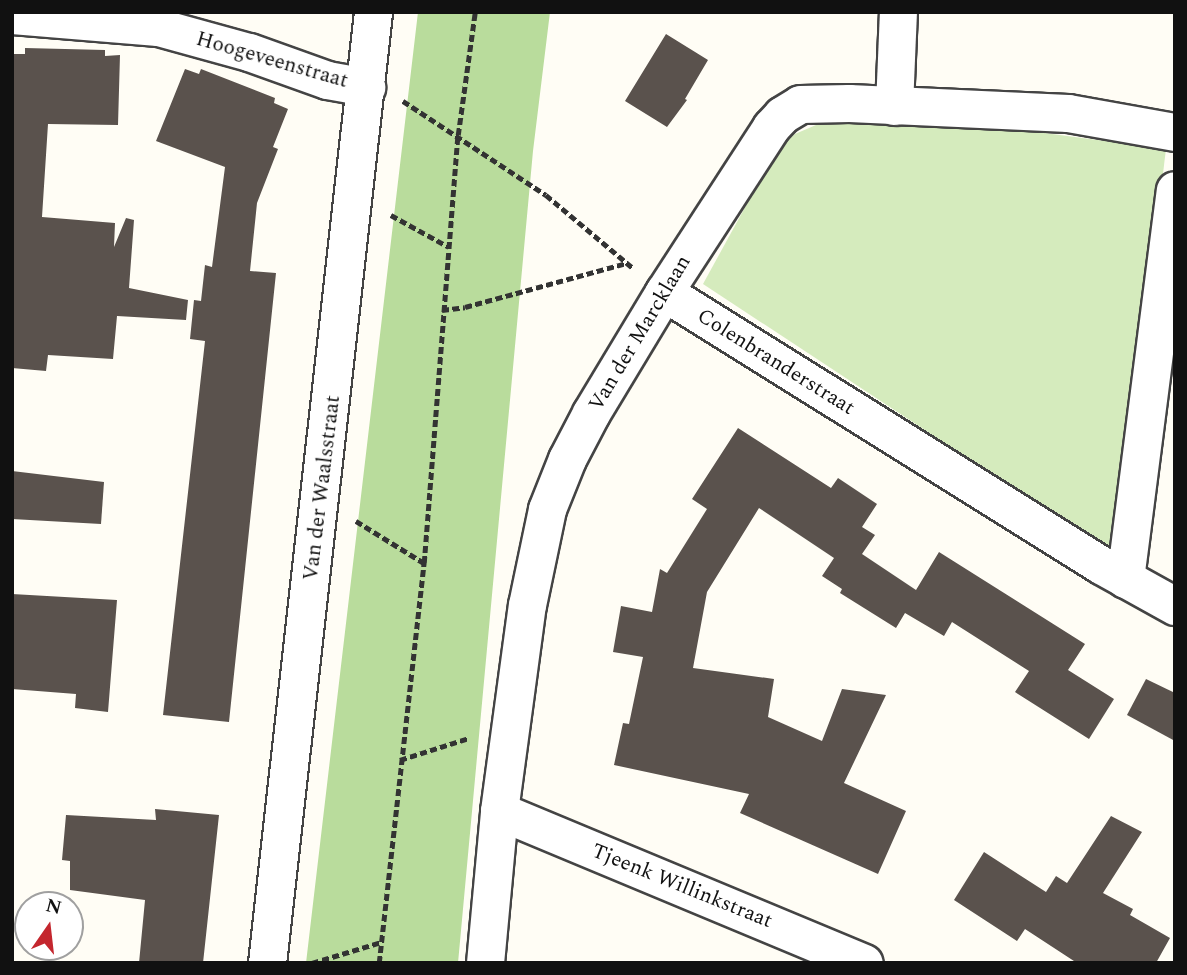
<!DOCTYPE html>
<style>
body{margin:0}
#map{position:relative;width:1187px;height:975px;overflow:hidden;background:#fffdf5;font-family:Spectral,serif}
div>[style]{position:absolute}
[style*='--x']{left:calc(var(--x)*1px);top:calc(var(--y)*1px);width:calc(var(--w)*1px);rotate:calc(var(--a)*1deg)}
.green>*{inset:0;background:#d5ebbd}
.forest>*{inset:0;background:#b9dc9c}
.building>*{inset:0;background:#5a524d}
.path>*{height:4.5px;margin-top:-2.25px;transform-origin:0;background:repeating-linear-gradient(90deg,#333 0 7px,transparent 0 10.5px)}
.roads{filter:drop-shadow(2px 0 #444) drop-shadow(-2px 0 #444) drop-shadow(0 2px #444) drop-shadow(0 -2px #444)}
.minor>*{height:37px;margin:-18.5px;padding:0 18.5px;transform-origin:18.5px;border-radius:18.5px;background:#fff}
span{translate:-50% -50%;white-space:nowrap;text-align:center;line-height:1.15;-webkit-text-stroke:7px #fff;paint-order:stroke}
.street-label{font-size:21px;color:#111}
.frame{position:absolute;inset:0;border:14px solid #111;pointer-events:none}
.north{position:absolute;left:14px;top:891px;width:70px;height:70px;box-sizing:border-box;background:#fff;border:2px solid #a0a0a0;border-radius:50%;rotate:14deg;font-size:19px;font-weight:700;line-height:28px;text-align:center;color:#111}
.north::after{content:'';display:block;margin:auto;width:24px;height:32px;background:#c4262e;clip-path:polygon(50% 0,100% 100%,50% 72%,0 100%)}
</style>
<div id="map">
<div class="green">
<div style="clip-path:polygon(866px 120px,998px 127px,1166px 149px,1116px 556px,703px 284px,777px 149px,795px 134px,823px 122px)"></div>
</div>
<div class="forest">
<div style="clip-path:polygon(418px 12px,550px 12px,533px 151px,458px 963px,306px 963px)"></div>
</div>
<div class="building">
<div style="clip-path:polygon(666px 34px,708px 60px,685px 99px,687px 100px,667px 127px,625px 101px)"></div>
<div style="clip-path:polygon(25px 48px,105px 50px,105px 56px,120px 55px,118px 125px,48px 124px,42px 217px,115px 223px,114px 247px,126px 218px,134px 220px,129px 288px,188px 300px,186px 320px,117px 316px,113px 359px,48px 355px,46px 371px,12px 368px,12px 54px,25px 54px)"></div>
<div style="clip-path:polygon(185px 69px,199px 74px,201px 69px,275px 98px,274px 103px,288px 109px,273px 147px,278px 149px,257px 203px,250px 271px,276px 273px,229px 722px,163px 715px,205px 341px,190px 339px,194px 300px,201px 301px,205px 265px,212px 267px,225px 167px,156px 141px)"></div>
<div style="clip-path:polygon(738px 428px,831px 488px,838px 478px,877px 504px,862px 527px,875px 535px,862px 554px,916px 590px,939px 552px,1085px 644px,1068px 670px,1114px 699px,1089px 739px,1015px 692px,1029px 671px,952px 622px,944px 636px,905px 613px,896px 628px,840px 593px,842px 589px,822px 576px,834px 558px,759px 508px,707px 592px,693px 668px,774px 679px,768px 717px,822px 741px,842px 689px,886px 695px,844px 783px,906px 811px,878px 874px,740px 813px,749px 794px,614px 765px,623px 723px,629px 724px,643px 657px,613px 652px,621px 606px,652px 612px,660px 569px,667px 573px,707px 509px,692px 499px)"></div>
<div style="clip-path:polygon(12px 471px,104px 482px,101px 524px,12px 519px)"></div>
<div style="clip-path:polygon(12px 594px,117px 600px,108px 712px,75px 708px,76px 694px,12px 689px)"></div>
<div style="clip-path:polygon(1146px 679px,1175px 693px,1175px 741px,1127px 715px)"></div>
<div style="clip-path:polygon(155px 809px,219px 815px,203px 963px,139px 963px,145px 900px,70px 890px,70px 861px,62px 860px,66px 815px,156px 820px)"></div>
<div style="clip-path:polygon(1111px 816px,1142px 832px,1103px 893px,1133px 909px,1130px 915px,1170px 938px,1156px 963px,1077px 963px,1025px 929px,1017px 941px,954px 900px,984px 852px,1046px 892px,1056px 876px,1067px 883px)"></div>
</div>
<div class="path">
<div style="--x:403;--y:101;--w:171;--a:33.3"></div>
<div style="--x:546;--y:195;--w:114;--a:40"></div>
<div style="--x:391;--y:215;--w:66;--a:28.9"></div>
<div style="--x:442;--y:310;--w:23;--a:-7"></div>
<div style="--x:465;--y:307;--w:168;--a:-15.2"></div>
<div style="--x:356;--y:521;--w:80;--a:31.7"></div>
<div style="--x:400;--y:760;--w:72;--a:-17.7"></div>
<div style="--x:312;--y:963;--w:72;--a:-16.9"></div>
<div style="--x:379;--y:963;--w:403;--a:-83.6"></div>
<div style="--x:424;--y:563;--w:429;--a:-85.5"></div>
<div style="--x:458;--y:135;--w:124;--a:-82.1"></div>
</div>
<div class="roads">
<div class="minor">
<div style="--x:12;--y:15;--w:146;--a:4.7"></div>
<div style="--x:158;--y:27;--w:94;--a:15.4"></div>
<div style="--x:249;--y:52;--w:83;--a:19.7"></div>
<div style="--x:327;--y:80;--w:40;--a:10"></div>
<div style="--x:894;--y:106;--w:94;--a:-87.6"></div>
<div style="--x:664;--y:292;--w:515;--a:31.99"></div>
<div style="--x:1101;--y:565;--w:85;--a:29"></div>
<div style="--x:1125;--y:579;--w:392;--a:-82.7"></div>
<div style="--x:499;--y:811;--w:395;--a:22.6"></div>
<div style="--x:267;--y:963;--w:957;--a:-83.64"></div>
<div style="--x:485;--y:963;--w:153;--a:-84.7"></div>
<div style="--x:499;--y:811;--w:208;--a:-82.3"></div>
<div style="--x:527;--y:605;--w:98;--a:-78.2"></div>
<div style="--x:547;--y:509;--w:54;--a:-68.2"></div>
<div style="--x:567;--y:459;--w:52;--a:-62.4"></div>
<div style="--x:591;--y:413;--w:141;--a:-58.9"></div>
<div style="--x:664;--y:292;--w:197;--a:-57"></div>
<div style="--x:771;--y:127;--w:16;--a:-47"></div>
<div style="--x:782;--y:115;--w:21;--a:-31"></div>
<div style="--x:800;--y:104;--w:49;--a:-1.2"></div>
<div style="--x:849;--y:103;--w:219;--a:2.6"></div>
<div style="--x:1068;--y:113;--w:109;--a:10.1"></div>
</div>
</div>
<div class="street-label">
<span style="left:272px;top:60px;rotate:16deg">Hoogeveenstraat</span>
<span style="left:640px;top:333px;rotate:-59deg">Van der Marcklaan</span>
<span style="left:776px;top:362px;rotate:32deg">Colenbranderstraat</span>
<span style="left:322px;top:488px;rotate:-83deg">Van der Waalsstraat</span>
<span style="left:682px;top:886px;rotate:22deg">Tjeenk Willinkstraat</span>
</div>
<div class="frame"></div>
<div class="north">N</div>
</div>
